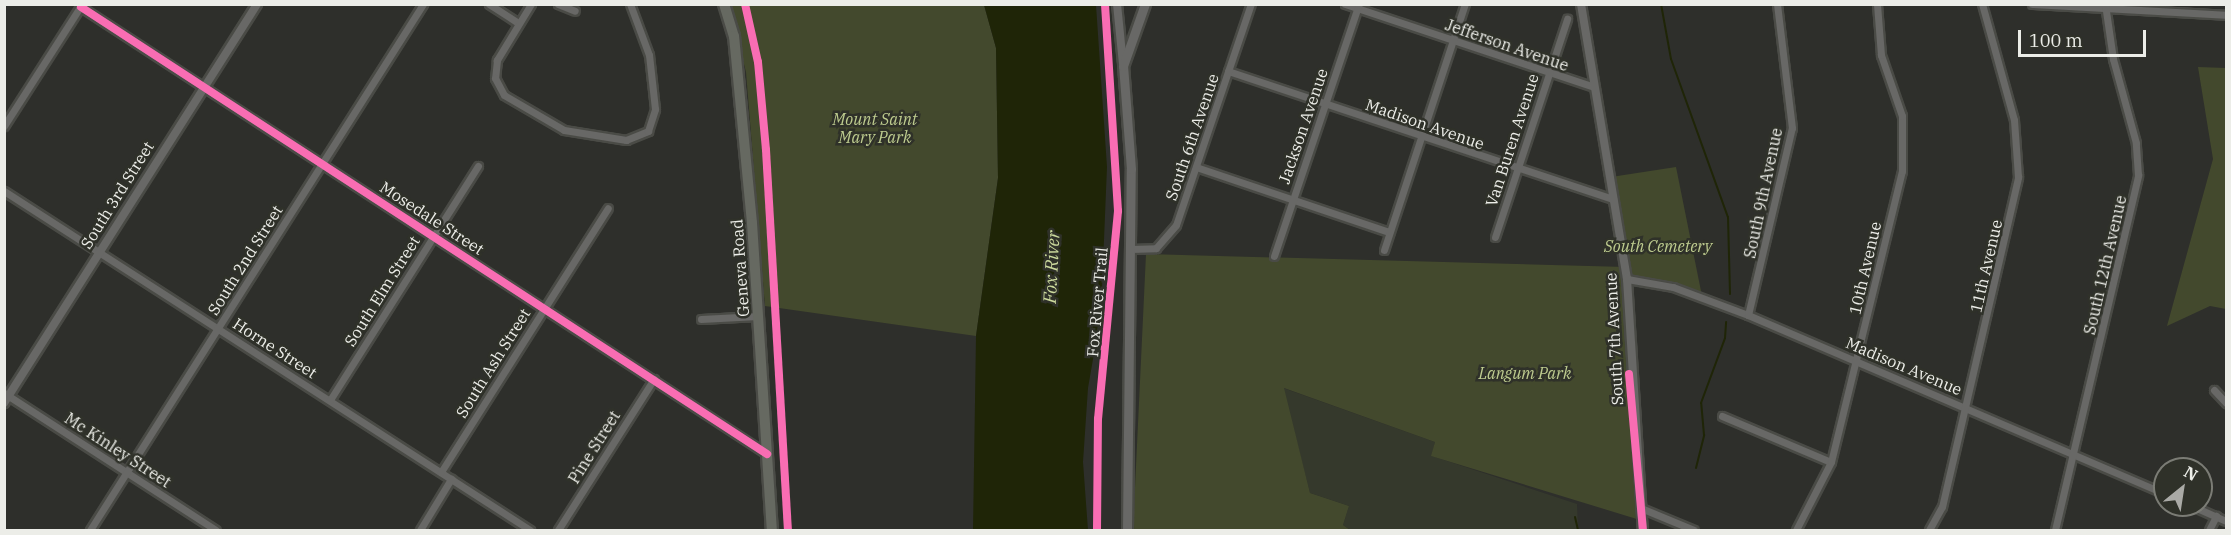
<!DOCTYPE html>
<style>
body{margin:0}
#map{position:relative;width:2231px;height:535px;overflow:hidden;background:#2e2f2b;font-family:"IBM Plex Serif",serif}
div>[style]{position:absolute}
[style*='--x']{left:calc(var(--x)*1px);top:calc(var(--y)*1px);width:calc(var(--w)*1px);rotate:calc(var(--a)*1deg)}
.built>*{inset:0;background:#35392c}
.green>*{inset:0;background:#43492d}
.water>*{inset:0;background:#1f2507}
.stream>*{height:2px;margin:-1px;padding:0 1px;transform-origin:1px;border-radius:1px;background:#1f2507}
.roads{filter:drop-shadow(2px 0 #4a4b46) drop-shadow(-2px 0 #4a4b46) drop-shadow(0 2px #4a4b46) drop-shadow(0 -2px #4a4b46)}
.minor>*{height:7px;margin:-3.5px;padding:0 3.5px;transform-origin:3.5px;border-radius:3.5px;background:#686866}
.tertiary>*{height:8px;margin:-4px;padding:0 4px;transform-origin:4px;border-radius:4px;background:#686866}
.secondary>*{height:9px;margin:-4.5px;padding:0 4.5px;transform-origin:4.5px;border-radius:4.5px;background:#686866}
.primary>*{height:10px;margin:-5px;padding:0 5px;transform-origin:5px;border-radius:5px;background:#666961}
.cycleway>*{height:8px;margin:-4px;padding:0 4px;transform-origin:4px;border-radius:4px;background:#f96db3}
span{translate:-50% -50%;white-space:nowrap;text-align:center;line-height:1.15;-webkit-text-stroke:5px #2f3129;paint-order:stroke}
.street-label{font-size:16px;color:#ecede8}
.park-label{font-size:16px;color:#becc8f;font-style:italic}
.water-label{font-size:18px;color:#ccda9d;font-style:italic}
.frame{position:absolute;inset:0;border:6px solid #ecede8;pointer-events:none}
.north{position:absolute;left:2153px;top:457px;width:60px;height:60px;box-sizing:border-box;background:#2f3129;border:2px solid #7b7c75;border-radius:50%;rotate:30deg;font-size:16px;font-weight:700;line-height:24px;text-align:center;color:#ecede8}
.north::after{content:'';display:block;margin:auto;width:21px;height:27px;background:#aaaaa6;clip-path:polygon(50% 0,100% 100%,50% 72%,0 100%)}
.scale{position:absolute;left:2018px;top:30px;width:128px;height:27px;box-sizing:border-box;border:3px solid #ecede8;border-top:0;padding-left:8px;font-size:18px;line-height:21px;white-space:nowrap;color:#ecede8;-webkit-text-stroke:4px #2f3129;paint-order:stroke}
</style>
<div id="map">
<div class="built">
<div style="clip-path:polygon(1283px 388px,1435px 442px,1432px 456px,1577px 504px,1578px 530px,1350px 530px,1343px 525px,1349px 506px,1310px 493px)"></div>
</div>
<div class="green">
<div style="clip-path:polygon(729px 5px,984px 5px,996px 48px,998px 178px,976px 336px,765px 306px,746px 72px)"></div>
<div style="clip-path:polygon(2198px 67px,2226px 68px,2226px 309px,2210px 306px,2167px 326px,2213px 159px)"></div>
<div style="clip-path:polygon(1676px 167px,1702px 296px,1629px 277px,1611px 177px)"></div>
<div style="clip-path:polygon(1146px 254px,1626px 267px,1640px 520px,1431px 456px,1435px 442px,1284px 388px,1310px 493px,1349px 506px,1343px 525px,1350px 530px,1133px 530px)"></div>
</div>
<div class="water">
<div style="clip-path:polygon(984px 5px,1096px 5px,1107px 167px,1101px 313px,1088px 388px,1083px 462px,1088px 530px,973px 530px,976px 336px,998px 178px,996px 48px)"></div>
</div>
<div class="stream">
<div style="--x:1661;--y:4;--w:56;--a:79.7"></div>
<div style="--x:1671;--y:59;--w:168;--a:70.2"></div>
<div style="--x:1728;--y:217;--w:77;--a:88.5"></div>
<div style="--x:1696;--y:468;--w:34;--a:-76"></div>
<div style="--x:1704;--y:435;--w:32;--a:-95"></div>
<div style="--x:1701;--y:403;--w:69;--a:-69.7"></div>
<div style="--x:1725;--y:338;--w:16;--a:-86"></div>
<div style="--x:1575;--y:517;--w:13;--a:77"></div>
</div>
<div class="roads">
<div class="minor">
<div style="--x:489;--y:4;--w:33;--a:33"></div>
<div style="--x:531;--y:4;--w:66;--a:121.3"></div>
<div style="--x:497;--y:60;--w:18;--a:96"></div>
<div style="--x:495;--y:78;--w:19;--a:62"></div>
<div style="--x:504;--y:95;--w:69;--a:30.3"></div>
<div style="--x:564;--y:130;--w:63;--a:9.2"></div>
<div style="--x:626;--y:140;--w:24;--a:-22"></div>
<div style="--x:648;--y:131;--w:23;--a:-72"></div>
<div style="--x:655;--y:109;--w:54;--a:-96.3"></div>
<div style="--x:649;--y:55;--w:54;--a:-110.4"></div>
<div style="--x:558;--y:4;--w:18;--a:22"></div>
<div style="--x:1345;--y:4;--w:260;--a:18.4"></div>
<div style="--x:2032;--y:4;--w:194;--a:3.2"></div>
<div style="--x:81;--y:7;--w:819;--a:33.09"></div>
<div style="--x:1228;--y:71;--w:406;--a:18.4"></div>
<div style="--x:4;--y:126;--w:145;--a:-57.4"></div>
<div style="--x:1196;--y:167;--w:204;--a:18.6"></div>
<div style="--x:4;--y:191;--w:626;--a:32.8"></div>
<div style="--x:1495;--y:237;--w:230;--a:-71.7"></div>
<div style="--x:1131;--y:249;--w:25;--a:-2"></div>
<div style="--x:1156;--y:248;--w:30;--a:-49"></div>
<div style="--x:1176;--y:225;--w:233;--a:-71.3"></div>
<div style="--x:1384;--y:250;--w:259;--a:-71.8"></div>
<div style="--x:1274;--y:256;--w:266;--a:-71.4"></div>
<div style="--x:1627;--y:279;--w:47;--a:9.9"></div>
<div style="--x:1673;--y:287;--w:80;--a:20.5"></div>
<div style="--x:1748;--y:315;--w:454;--a:23.2"></div>
<div style="--x:1748;--y:315;--w:192;--a:-76.8"></div>
<div style="--x:1792;--y:128;--w:125;--a:-96.9"></div>
<div style="--x:701;--y:319;--w:57;--a:-3"></div>
<div style="--x:2214;--y:390;--w:18;--a:47"></div>
<div style="--x:4;--y:393;--w:252;--a:32.9"></div>
<div style="--x:330;--y:400;--w:277;--a:-57.7"></div>
<div style="--x:1722;--y:416;--w:118;--a:22.9"></div>
<div style="--x:441;--y:472;--w:312;--a:-57.7"></div>
<div style="--x:2190;--y:505;--w:39;--a:24"></div>
<div style="--x:1641;--y:508;--w:57;--a:22.5"></div>
<div style="--x:90;--y:530;--w:623;--a:-57.66"></div>
<div style="--x:420;--y:530;--w:60;--a:-58.7"></div>
<div style="--x:558;--y:530;--w:179;--a:-57.6"></div>
<div style="--x:1796;--y:530;--w:76;--a:-62.8"></div>
<div style="--x:1831;--y:462;--w:300;--a:-76.3"></div>
<div style="--x:1902;--y:171;--w:55;--a:-90"></div>
<div style="--x:1902;--y:116;--w:65;--a:-109"></div>
<div style="--x:1881;--y:55;--w:51;--a:-94.5"></div>
<div style="--x:1929;--y:530;--w:26;--a:-61"></div>
<div style="--x:1942;--y:507;--w:339;--a:-77"></div>
<div style="--x:2018;--y:177;--w:57;--a:-94"></div>
<div style="--x:2014;--y:120;--w:120;--a:-105.4"></div>
<div style="--x:2055;--y:530;--w:365;--a:-76.8"></div>
<div style="--x:2138;--y:175;--w:32;--a:-94"></div>
<div style="--x:2136;--y:143;--w:87;--a:-105.3"></div>
<div style="--x:2113;--y:59;--w:56;--a:-98.3"></div>
<div style="--x:2209;--y:530;--w:16;--a:-63"></div>
</div>
<div class="tertiary">
<div style="--x:1117;--y:4;--w:60;--a:84.3"></div>
<div style="--x:1581;--y:4;--w:279;--a:80.5"></div>
<div style="--x:1627;--y:279;--w:252;--a:86.4"></div>
<div style="--x:4;--y:403;--w:472;--a:-57.6"></div>
</div>
<div class="secondary">
<div style="--x:1127;--y:530;--w:361;--a:-89.4"></div>
<div style="--x:1131;--y:169;--w:103;--a:-94.4"></div>
<div style="--x:1123;--y:66;--w:66;--a:-70.5"></div>
</div>
<div class="primary">
<div style="--x:724;--y:4;--w:34;--a:73"></div>
<div style="--x:734;--y:36;--w:188;--a:84.5"></div>
<div style="--x:752;--y:223;--w:308;--a:86.3"></div>
</div>
</div>
<div class="cycleway">
<div style="--x:745;--y:4;--w:59;--a:77.4"></div>
<div style="--x:758;--y:62;--w:88;--a:84.8"></div>
<div style="--x:766;--y:150;--w:381;--a:86.7"></div>
<div style="--x:81;--y:7;--w:819;--a:33.09"></div>
<div style="--x:1629;--y:374;--w:157;--a:84.9"></div>
<div style="--x:1097;--y:530;--w:111;--a:-89.5"></div>
<div style="--x:1098;--y:419;--w:209;--a:-84.5"></div>
<div style="--x:1118;--y:211;--w:207;--a:-93.6"></div>
</div>
<div class="street-label">
<span style="left:1507px;top:45px;rotate:19deg">Jefferson Avenue</span>
<span style="left:1425px;top:124px;rotate:19deg">Madison Avenue</span>
<span style="left:1303px;top:126px;rotate:-71deg">Jackson Avenue</span>
<span style="left:1192px;top:137px;rotate:-71deg">South 6th Avenue</span>
<span style="left:1512px;top:140px;rotate:-72deg">Van Buren Avenue</span>
<span style="left:1763px;top:193px;rotate:-78deg">South 9th Avenue</span>
<span style="left:117px;top:195px;rotate:-58deg">South 3rd Street</span>
<span style="left:432px;top:218px;rotate:33deg">Mosedale Street</span>
<span style="left:245px;top:260px;rotate:-58deg">South 2nd Street</span>
<span style="left:2105px;top:265px;rotate:-77deg">South 12th Avenue</span>
<span style="left:1986px;top:266px;rotate:-77deg">11th Avenue</span>
<span style="left:740px;top:268px;rotate:-94deg">Geneva Road</span>
<span style="left:1865px;top:268px;rotate:-77deg">10th Avenue</span>
<span style="left:382px;top:291px;rotate:-58deg">South Elm Street</span>
<span style="left:1097px;top:302px;rotate:-85deg">Fox River Trail</span>
<span style="left:1614px;top:339px;rotate:-93deg">South 7th Avenue</span>
<span style="left:275px;top:348px;rotate:33deg">Horne Street</span>
<span style="left:493px;top:363px;rotate:-58deg">South Ash Street</span>
<span style="left:1904px;top:366px;rotate:23deg">Madison Avenue</span>
<span style="left:594px;top:447px;rotate:-58deg">Pine Street</span>
<span style="left:118px;top:450px;rotate:33deg">Mc Kinley Street</span>
</div>
<div class="park-label">
<span style="left:875px;top:128px">Mount Saint<br>Mary Park</span>
<span style="left:1658px;top:246px">South Cemetery</span>
<span style="left:1525px;top:373px">Langum Park</span>
</div>
<div class="water-label">
<span style="left:1052px;top:267px;rotate:-87deg">Fox River</span>
</div>
<div class="frame"></div>
<div class="north">N</div>
<div class="scale">100 m</div>
</div>
